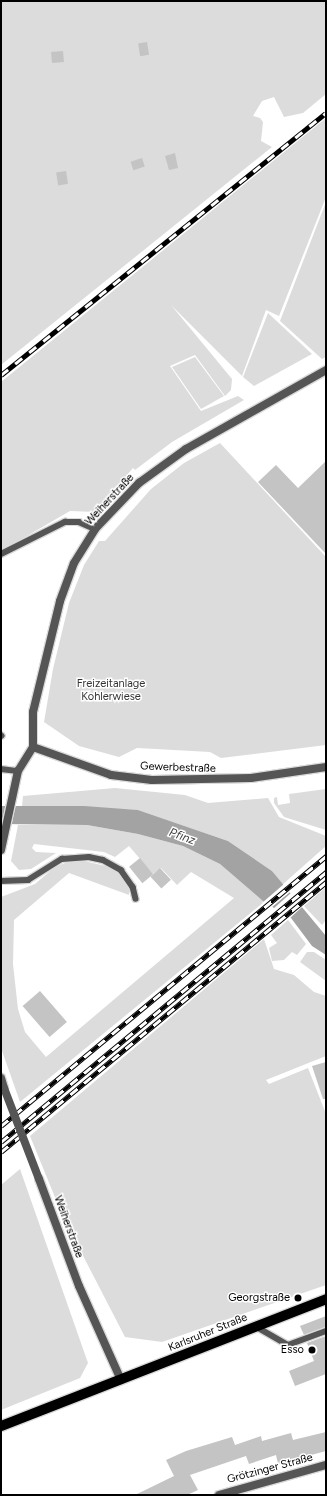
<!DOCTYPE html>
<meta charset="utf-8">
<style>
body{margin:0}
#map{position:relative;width:327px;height:1496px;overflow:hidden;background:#fff;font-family:Figtree,sans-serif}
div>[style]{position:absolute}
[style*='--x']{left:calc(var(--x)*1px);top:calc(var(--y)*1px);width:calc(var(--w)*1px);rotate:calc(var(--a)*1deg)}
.green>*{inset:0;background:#dcdcdc}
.water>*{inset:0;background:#a3a3a3}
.pier>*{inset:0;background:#fff}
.building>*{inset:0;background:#c4c4c4;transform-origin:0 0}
.roads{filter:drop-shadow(1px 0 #dbdbdb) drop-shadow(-1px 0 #dbdbdb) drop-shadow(0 1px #dbdbdb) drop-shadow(0 -1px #dbdbdb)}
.lane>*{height:5.5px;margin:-2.75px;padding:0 2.75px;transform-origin:2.75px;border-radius:2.75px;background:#555}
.street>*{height:8px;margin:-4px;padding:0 4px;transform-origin:4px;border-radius:4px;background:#555}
.primary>*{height:10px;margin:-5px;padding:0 5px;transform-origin:5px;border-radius:5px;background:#000}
.rail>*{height:4.5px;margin-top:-2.25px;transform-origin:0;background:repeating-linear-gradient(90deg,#fff 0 9px,#000 0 18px);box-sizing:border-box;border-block:1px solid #000}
.street-bridge>*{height:8px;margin:-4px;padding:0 4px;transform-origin:4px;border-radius:4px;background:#555}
.dots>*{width:11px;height:11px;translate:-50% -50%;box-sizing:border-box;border:2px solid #fff;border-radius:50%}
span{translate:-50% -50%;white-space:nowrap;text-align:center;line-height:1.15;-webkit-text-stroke:3px #fff;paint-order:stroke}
.street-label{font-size:11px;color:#000}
.park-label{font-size:11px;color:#333}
.poi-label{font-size:11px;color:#000}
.right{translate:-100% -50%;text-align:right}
.water-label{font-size:12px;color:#444;font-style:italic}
.frame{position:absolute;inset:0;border:2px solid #000;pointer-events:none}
</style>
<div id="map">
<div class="green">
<div style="clip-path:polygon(1px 1px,326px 1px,326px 94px,303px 113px,284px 117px,274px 97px,262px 101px,253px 116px,260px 118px,263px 122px,261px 141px,272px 147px,1px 365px)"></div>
<div style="clip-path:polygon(326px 118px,326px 197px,279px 316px,266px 310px,242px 376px,171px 305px,232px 379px,231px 390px,225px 396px,195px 355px,170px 366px,201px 411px,238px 396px,244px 400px,172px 442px,135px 470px,133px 468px,95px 512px,70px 511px,1px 551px,1px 382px)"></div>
<div style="clip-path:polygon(326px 202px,326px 357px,322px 359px,280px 321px)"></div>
<div style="clip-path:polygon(268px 313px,312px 354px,254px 386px,243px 377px)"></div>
<div style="clip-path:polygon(195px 357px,224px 396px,201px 409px,172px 367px)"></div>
<div style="clip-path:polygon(220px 443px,326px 557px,326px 745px,221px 758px,210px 752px,137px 748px,119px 757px,79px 746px,44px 722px,53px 669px,69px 603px,84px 565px,99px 541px,105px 541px,151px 489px,184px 463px)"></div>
<div style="clip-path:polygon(115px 788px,185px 795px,208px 803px,268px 798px,279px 817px,326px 836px,326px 846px,282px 885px,272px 871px,228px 841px,138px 810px,22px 806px,23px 796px)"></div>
<div style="clip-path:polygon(326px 789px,326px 830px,284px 817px,274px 803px,274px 798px,277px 797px,278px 805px,290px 803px,289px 794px)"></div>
<div style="clip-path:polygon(18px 825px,87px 825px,138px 834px,183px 846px,220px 864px,264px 902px,20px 1102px,1px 1048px,1px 897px,35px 884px,55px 867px,75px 859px,110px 867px,120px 874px,129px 889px,129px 895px,69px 873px,14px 920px,13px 964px,18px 1009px,25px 1032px,46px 1057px,234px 898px,191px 872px,177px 885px,161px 868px,153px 874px,129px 846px,115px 857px,104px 852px,34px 844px,32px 848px,36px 852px,56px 853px,31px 869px,19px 870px,11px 861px)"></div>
<div style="clip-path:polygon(326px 887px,326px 920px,322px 925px,304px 906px)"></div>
<div style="clip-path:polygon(288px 920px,306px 944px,297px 955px,292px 952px,284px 960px,272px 961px,269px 948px,277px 943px,271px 935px)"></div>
<div style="clip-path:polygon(264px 939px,274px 969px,294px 975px,314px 992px,326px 996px,326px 1056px,266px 1080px,269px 1084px,308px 1068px,326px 1114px,326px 1285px,162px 1342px,125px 1337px,63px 1217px,30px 1136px)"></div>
<div style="clip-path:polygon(307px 952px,314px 952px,326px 960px,326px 981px,300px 962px)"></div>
<div style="clip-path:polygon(20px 1169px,88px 1363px,80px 1378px,1px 1410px,1px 1185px)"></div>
</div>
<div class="water">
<div style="clip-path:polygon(1px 806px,84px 806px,138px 810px,228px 841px,272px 871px,326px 936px,326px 955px,312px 946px,291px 918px,264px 902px,220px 864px,183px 846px,138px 834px,87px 825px,1px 824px)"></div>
</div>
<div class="pier">
<div style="clip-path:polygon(284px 884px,290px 892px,271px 908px,262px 903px)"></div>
<div style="clip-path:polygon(291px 893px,302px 907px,289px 919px,273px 909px)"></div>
</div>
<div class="building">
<div style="left:147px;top:42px;width:13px;height:9px;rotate:81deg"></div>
<div style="left:63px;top:51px;width:11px;height:12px;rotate:85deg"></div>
<div style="clip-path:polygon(175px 153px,178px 168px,169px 170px,165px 156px)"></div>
<div style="left:142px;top:158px;width:9px;height:12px;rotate:72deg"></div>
<div style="left:66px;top:171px;width:13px;height:10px;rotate:81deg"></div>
<div style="clip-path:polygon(326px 461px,326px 554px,258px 482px,276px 465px,298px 488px)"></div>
<div style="left:140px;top:858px;width:21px;height:14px;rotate:51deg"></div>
<div style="left:160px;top:868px;width:16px;height:13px;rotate:47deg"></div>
<div style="left:40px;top:991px;width:41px;height:23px;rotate:49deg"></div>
<div style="clip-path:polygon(326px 1062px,326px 1099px,323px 1099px,312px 1066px)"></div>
<div style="clip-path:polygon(326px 1316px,326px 1327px,304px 1335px,300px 1326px)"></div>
<div style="clip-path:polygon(326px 1336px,326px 1374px,295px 1386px,289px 1371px,314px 1361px,307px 1343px)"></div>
<div style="clip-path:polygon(326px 1432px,326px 1451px,278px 1464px,276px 1455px,249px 1464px,246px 1456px,190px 1475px,198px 1490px,187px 1495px,135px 1495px,174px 1476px,166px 1460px,186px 1451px,232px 1437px,235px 1445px,261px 1436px,262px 1441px,291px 1433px,293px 1440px)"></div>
</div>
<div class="roads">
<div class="lane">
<div style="--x:1;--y:554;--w:72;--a:-26.6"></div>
<div style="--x:65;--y:522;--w:14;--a:0"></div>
<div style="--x:79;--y:522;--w:17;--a:24"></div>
<div style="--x:1;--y:735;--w:1;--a:45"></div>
<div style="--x:1;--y:769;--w:17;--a:7"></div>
<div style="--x:1;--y:881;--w:27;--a:-2"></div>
<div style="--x:28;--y:880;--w:40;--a:-32"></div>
<div style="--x:62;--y:859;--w:27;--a:-4"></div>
<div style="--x:89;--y:857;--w:14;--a:12"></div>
<div style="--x:103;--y:860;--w:21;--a:29"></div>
<div style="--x:121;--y:870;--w:21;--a:55"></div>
<div style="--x:133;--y:887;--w:12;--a:76"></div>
<div style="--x:255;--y:1326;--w:38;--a:30"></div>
<div style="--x:288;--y:1345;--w:40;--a:-20.2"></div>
</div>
<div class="street">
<div style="--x:33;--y:747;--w:83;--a:19.7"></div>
<div style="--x:111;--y:775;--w:41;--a:7"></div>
<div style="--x:152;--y:780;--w:99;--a:-1.2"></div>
<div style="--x:251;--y:778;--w:76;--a:-8.3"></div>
<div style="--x:1;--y:850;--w:81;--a:-77.9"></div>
<div style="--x:18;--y:771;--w:28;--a:-58"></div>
<div style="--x:33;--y:747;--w:35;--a:-90"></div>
<div style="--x:33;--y:712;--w:114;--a:-76.3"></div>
<div style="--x:60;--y:601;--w:40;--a:-69.8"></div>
<div style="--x:74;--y:563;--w:40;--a:-58"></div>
<div style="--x:95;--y:529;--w:64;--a:-46.3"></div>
<div style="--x:139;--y:483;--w:58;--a:-35.9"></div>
<div style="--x:186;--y:449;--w:161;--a:-29.4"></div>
<div style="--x:1;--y:1078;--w:10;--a:73"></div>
<div style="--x:39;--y:1179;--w:114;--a:69.5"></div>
<div style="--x:79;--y:1286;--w:103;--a:65.9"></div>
<div style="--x:219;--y:1495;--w:111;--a:-15.7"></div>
</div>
<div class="primary">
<div style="--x:1;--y:1426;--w:349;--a:-21.3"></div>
</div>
</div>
<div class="rail">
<div style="--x:1;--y:375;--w:417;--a:-38.9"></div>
<div style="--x:1;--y:1126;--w:423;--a:-39.7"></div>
<div style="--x:1;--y:1142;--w:423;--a:-39.7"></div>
<div style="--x:1;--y:1152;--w:423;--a:-39.7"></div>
</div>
<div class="street-bridge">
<div style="--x:4;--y:1088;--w:97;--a:69"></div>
</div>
<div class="dots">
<div style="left:298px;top:1298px;background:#000"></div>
<div style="left:312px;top:1350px;background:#000"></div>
</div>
<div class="street-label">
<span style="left:110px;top:500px;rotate:-47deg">Weiherstraße</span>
<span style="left:178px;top:768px;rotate:2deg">Gewerbestraße</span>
<span style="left:68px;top:1227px;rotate:70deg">Weiherstraße</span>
<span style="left:208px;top:1333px;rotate:-22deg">Karlsruher Straße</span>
<span style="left:270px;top:1469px;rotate:-15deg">Grötzinger Straße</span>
</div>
<div class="park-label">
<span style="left:111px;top:691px">Freizeitanlage<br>Kohlerwiese</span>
</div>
<div class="poi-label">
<span class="right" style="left:290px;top:1298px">Georgstraße</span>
<span class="right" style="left:304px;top:1350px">Esso</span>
</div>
<div class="water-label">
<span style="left:182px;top:837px;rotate:20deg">Pfinz</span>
</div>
<div class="frame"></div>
</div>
